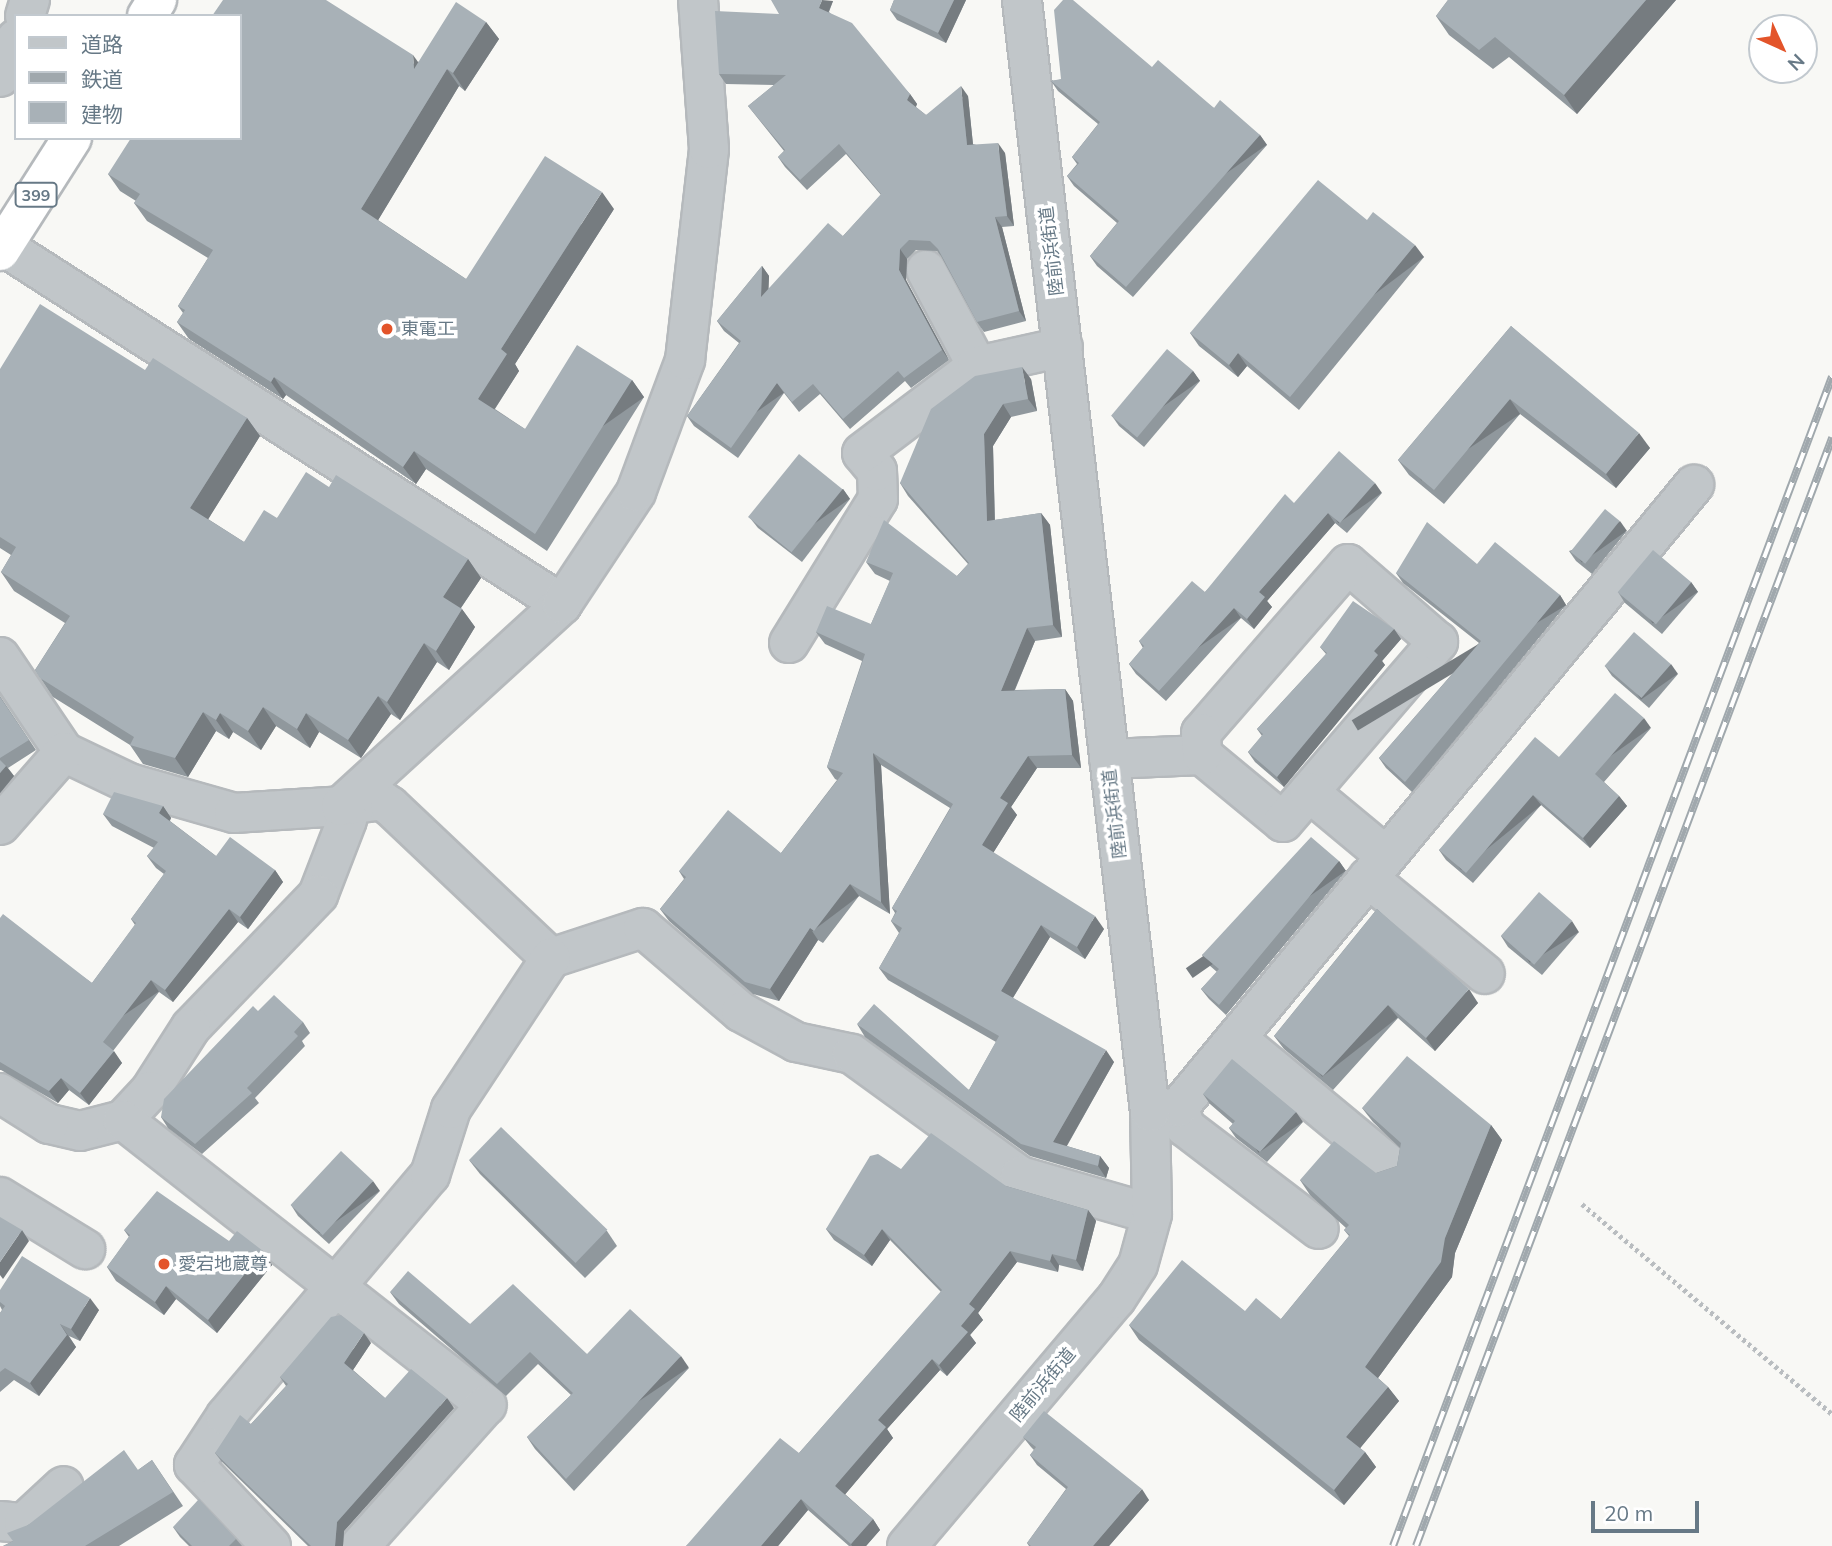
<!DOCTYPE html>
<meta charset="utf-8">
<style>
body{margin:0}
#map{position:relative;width:1832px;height:1546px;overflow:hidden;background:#f8f8f5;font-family:Mulish,"Noto Sans JP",sans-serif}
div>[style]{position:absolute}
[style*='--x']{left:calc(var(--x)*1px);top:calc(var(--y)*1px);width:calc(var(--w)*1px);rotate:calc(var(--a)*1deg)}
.path>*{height:4.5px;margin-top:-2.25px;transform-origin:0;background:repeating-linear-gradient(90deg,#b9bdc0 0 3.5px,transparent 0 7px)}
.roads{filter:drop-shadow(2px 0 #b5b9bc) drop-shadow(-2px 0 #b5b9bc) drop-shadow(0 2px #b5b9bc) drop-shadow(0 -2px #b5b9bc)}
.minor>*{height:38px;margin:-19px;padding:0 19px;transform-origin:19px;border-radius:19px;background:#c1c6c9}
.tertiary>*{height:38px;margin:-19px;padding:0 19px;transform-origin:19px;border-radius:19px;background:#c1c6c9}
.trunk>*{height:38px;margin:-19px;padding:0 19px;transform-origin:19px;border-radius:19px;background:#fff}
.rail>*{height:8px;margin-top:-4px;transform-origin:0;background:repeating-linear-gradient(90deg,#fff 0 16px,#a0a8ad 0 32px);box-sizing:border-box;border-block:2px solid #a0a8ad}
.wall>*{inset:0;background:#90989d}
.shaded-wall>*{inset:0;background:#767c80;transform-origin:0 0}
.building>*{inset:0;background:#a8b1b7;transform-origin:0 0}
.dots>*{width:19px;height:19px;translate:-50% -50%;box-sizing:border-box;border:4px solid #fff;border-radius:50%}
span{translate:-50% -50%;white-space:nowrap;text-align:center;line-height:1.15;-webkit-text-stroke:7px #fff;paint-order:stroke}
.shield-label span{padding:2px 5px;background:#fff;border:2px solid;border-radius:5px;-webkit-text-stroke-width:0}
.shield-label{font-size:16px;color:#677986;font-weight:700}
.street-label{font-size:18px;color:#677986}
.poi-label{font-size:18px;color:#677986}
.left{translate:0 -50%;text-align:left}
.legend{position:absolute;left:14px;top:14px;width:228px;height:126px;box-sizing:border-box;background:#fff;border:2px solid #c2c9cf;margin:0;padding:9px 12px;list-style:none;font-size:21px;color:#677986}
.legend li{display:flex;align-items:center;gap:14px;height:35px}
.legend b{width:35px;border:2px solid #c2c9cf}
.north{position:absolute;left:1748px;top:14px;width:70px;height:70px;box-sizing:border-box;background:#fff;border:2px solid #c2c9cf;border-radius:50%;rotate:135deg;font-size:19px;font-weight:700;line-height:28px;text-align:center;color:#677986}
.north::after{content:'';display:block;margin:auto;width:24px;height:32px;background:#e3542a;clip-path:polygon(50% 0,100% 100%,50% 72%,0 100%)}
.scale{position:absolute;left:1591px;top:1501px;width:108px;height:32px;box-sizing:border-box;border:4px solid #677986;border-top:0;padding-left:9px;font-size:21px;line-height:24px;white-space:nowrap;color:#677986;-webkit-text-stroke:5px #fff;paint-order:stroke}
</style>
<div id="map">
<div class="path">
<div style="--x:1582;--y:1204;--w:326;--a:40"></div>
</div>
<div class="roads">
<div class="minor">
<div style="--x:25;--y:16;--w:17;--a:-73"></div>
<div style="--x:0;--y:77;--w:41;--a:-67.2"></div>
<div style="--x:3;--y:246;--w:664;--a:32.64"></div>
<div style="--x:926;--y:270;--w:109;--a:62"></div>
<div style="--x:789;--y:643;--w:169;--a:-58.3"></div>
<div style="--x:878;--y:499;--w:28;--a:-92"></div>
<div style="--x:877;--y:471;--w:23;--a:-130"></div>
<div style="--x:862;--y:453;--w:144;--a:-37.1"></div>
<div style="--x:977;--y:366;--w:88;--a:-12.5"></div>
<div style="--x:0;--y:657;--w:115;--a:56"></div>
<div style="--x:64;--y:752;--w:72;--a:25.5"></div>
<div style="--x:129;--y:783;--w:109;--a:15.9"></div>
<div style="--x:234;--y:813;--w:107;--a:-3.7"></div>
<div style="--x:341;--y:806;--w:15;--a:67"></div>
<div style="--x:347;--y:820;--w:80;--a:111.1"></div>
<div style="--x:318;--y:895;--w:183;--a:133.9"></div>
<div style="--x:191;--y:1027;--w:76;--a:122.6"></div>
<div style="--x:150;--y:1091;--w:40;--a:133"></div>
<div style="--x:123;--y:1120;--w:44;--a:165.7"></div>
<div style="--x:80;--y:1131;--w:32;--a:-167"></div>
<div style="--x:49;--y:1124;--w:58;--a:-147.7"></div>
<div style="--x:1109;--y:759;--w:93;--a:-2.5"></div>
<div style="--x:1202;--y:755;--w:105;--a:39.6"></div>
<div style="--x:1283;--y:822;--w:238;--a:-49.3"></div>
<div style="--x:1438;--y:642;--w:119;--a:-139.1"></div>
<div style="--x:1348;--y:564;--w:224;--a:131"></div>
<div style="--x:1201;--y:733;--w:22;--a:87"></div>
<div style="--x:1309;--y:792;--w:100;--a:39.7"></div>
<div style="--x:341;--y:806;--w:40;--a:-8.5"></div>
<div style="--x:381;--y:800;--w:11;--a:34"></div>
<div style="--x:390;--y:806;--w:221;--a:43.4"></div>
<div style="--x:551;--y:958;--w:97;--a:-18.1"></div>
<div style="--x:643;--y:928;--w:129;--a:40.6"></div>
<div style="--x:741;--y:1012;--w:63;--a:28.6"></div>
<div style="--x:796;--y:1042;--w:57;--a:12.1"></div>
<div style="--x:852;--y:1054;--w:208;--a:36"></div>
<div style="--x:1020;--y:1176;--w:137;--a:16.1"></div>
<div style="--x:341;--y:806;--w:299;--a:-42.4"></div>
<div style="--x:562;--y:604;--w:134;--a:-56.5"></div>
<div style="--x:636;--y:492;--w:141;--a:-69.6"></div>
<div style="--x:685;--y:360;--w:212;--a:-83.5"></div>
<div style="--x:709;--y:149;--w:149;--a:-94.2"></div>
<div style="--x:0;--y:825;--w:97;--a:-48.8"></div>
<div style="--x:1368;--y:878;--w:151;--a:39.4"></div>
<div style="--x:1236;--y:1038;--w:201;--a:39.6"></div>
<div style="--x:1179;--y:1107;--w:21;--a:73"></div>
<div style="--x:1185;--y:1127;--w:168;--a:37.3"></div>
<div style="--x:1150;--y:1112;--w:29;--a:-10"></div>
<div style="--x:1179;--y:1107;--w:808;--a:-50.38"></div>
<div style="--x:123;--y:1120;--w:462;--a:38.1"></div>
<div style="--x:486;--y:1405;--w:189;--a:131.8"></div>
<div style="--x:0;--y:1197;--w:100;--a:31.5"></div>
<div style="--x:0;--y:1521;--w:24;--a:5"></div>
<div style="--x:24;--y:1523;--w:54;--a:-42.8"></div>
<div style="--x:271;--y:1546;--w:112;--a:-133.5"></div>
<div style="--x:194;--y:1465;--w:59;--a:-56.9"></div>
<div style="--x:226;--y:1416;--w:316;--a:-49.8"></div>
<div style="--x:430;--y:1175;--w:69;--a:-72.3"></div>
<div style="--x:451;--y:1109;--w:181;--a:-56.5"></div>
</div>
<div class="tertiary">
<div style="--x:907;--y:1546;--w:324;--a:-49.8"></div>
<div style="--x:1116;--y:1299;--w:40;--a:-57.1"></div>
<div style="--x:1138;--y:1265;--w:53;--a:-74.6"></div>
<div style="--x:1152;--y:1214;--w:102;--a:-91.1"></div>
<div style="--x:1150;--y:1112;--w:1119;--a:-96.57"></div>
</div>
<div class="trunk">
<div style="--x:147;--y:16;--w:19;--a:-58"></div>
<div style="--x:0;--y:251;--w:134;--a:-57.5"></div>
</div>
</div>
<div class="rail">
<div style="--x:1393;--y:1546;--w:1249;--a:-69.42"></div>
<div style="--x:1416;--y:1546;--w:1184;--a:-69.42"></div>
</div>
<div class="wall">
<div style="clip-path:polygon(894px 0,966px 0,946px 43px,897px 20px,890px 10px)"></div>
<div style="clip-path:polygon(1448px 0,1676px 0,1577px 114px,1509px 57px,1493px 69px,1449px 35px,1436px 16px)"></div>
<div style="clip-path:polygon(833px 1px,829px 12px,910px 94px,917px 104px,916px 107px,926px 115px,968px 96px,973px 144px,1005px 153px,1014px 226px,1002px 227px,1026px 321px,984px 332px,977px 322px,941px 256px,937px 251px,916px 250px,907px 259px,906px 280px,949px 360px,911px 388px,905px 381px,850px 429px,820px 394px,799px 412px,784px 393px,738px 458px,694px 426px,687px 416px,739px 343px,724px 331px,717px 321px,762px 266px,769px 276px,768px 289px,843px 236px,881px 195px,846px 154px,807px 190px,785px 167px,778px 157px,784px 151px,748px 106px,774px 85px,726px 84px,719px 74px,779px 14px)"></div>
<div style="clip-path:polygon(486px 22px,499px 39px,465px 91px,459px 86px,378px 220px,466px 279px,614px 209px,515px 364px,519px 371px,495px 409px,525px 429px,632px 380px,644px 397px,547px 551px,426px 469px,416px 484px,286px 395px,283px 399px,189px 339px,177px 322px,183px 313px,178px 306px,208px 258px,147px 221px,134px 203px,136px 201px,120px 191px,108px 174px,418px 62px)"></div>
<div style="clip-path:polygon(1152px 67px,1214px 108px,1260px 135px,1267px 145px,1133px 297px,1097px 266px,1090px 256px,1117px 223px,1074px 186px,1067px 176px,1077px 164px,1072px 157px,1098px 124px,1058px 91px,1051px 81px)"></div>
<div style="clip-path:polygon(1367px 220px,1424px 257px,1299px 410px,1247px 366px,1238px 377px,1199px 346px,1190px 333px)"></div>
<div style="clip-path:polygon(1511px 326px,1650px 448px,1616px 488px,1520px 414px,1444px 504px,1409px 475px,1398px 460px)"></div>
<div style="clip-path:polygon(0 369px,145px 370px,247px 418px,260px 436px,208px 519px,244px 542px,277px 518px,329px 487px,468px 559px,481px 578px,461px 608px,475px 627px,449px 670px,437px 662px,400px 720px,391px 714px,361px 758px,319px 732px,310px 748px,276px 726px,261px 750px,233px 732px,229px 739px,216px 731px,188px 777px,143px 764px,130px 745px,53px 697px,35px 670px,65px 623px,14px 591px,1px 572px,11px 555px,0 548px)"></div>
<div style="clip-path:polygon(1193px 371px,1200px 381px,1144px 447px,1119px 426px,1112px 416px)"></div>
<div style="clip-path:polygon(1031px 379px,1037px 411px,1011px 417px,993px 446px,995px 520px,1041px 513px,1050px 525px,1062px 637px,1035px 641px,1015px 690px,1065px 689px,1073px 701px,1081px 768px,1037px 768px,1011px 807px,1017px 815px,993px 853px,1104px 929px,1085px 959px,1050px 937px,1013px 998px,1114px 1062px,1067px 1146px,1100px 1156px,1109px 1168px,1106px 1178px,1030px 1156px,865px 1037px,857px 1024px,969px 1090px,996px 1042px,888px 980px,879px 968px,899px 933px,891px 921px,895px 913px,892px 908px,950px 808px,881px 765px,890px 914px,859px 896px,823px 943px,818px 940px,779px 1001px,753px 994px,669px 921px,660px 909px,684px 879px,679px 871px,781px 853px,837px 780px,835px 779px,827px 767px,862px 661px,825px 644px,816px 632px,871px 624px,890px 581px,875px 574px,866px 562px,957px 576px,968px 564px,908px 496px,900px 483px)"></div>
<div style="clip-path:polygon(843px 489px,850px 499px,802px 562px,758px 528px,750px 518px)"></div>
<div style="clip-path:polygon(1382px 493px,1347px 533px,1335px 523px,1267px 601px,1272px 607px,1254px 629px,1241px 618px,1166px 701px,1136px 674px,1129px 664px,1143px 648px,1139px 641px,1205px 592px,1294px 503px)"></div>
<div style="clip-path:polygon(1627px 531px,1592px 574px,1576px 561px,1569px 551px)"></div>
<div style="clip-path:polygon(1477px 564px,1560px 595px,1566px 605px,1412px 792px,1386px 768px,1379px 758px,1479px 643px,1403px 583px,1396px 573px)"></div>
<div style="clip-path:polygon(1691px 582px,1698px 592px,1662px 634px,1625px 603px,1618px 592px)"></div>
<div style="clip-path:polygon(1394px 629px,1401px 639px,1382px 661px,1385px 665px,1284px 787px,1255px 762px,1248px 752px,1262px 736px,1257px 729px,1326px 654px,1320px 647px)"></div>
<div style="clip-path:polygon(1605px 666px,1678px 674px,1649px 708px,1612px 676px)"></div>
<div style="clip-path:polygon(0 696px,36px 750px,8px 768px,14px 776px,0 793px)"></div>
<div style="clip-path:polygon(1651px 728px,1604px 782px,1619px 796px,1627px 806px,1590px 848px,1541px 805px,1473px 883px,1446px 860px,1439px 850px,1559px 757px)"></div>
<div style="clip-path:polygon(163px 806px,171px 818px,170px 821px,216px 856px,275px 870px,283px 882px,248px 929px,238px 922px,173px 1002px,159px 992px,113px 1051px,122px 1063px,89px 1105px,69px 1090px,58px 1103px,1px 1070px,0 1070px,0 918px,92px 983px,135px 925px,131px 919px,164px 874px,156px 868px,147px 856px,154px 848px,112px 826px,103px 814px)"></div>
<div style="clip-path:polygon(1339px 861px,1346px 871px,1226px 1015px,1209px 999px,1201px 989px,1217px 972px,1209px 965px,1202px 955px)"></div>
<div style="clip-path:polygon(1377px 909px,1478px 1003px,1435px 1051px,1398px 1018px,1333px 1090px,1284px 1049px,1274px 1036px)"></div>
<div style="clip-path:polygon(1579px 932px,1542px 975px,1508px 947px,1501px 936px)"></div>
<div style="clip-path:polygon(258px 1011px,303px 1022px,310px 1033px,302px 1041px,305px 1046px,255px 1098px,259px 1103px,202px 1154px,168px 1128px,161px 1117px)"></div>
<div style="clip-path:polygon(1203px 1094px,1303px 1122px,1267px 1162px,1236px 1138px,1229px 1128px,1233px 1124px,1210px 1104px)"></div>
<div style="clip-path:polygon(1362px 1108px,1491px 1125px,1502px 1140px,1455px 1253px,1452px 1277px,1378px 1378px,1388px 1387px,1399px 1401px,1360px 1448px,1365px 1452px,1376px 1467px,1344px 1505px,1139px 1340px,1129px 1325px,1281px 1319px,1349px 1236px,1344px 1230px,1346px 1228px,1310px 1195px,1300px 1180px,1376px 1173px,1397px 1166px,1400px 1148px,1373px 1122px)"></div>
<div style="clip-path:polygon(469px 1160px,607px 1231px,617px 1246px,585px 1278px,480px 1174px)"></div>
<div style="clip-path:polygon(901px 1169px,1006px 1186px,1088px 1210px,1096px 1221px,1083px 1271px,1059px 1265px,1058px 1272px,1017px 1262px,978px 1313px,983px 1320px,970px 1335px,976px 1343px,947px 1376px,940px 1370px,887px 1429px,893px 1438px,845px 1494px,873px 1519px,880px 1530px,866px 1546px,849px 1546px,808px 1510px,778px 1546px,686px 1546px,799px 1453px,941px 1292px,890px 1240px,872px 1266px,834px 1240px,826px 1229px)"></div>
<div style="clip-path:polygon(380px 1191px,329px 1244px,298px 1216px,291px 1205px)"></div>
<div style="clip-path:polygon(124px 1230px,229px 1241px,263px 1251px,272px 1265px,217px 1333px,176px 1299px,164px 1315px,116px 1281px,107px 1267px,129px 1237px)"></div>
<div style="clip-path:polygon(0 1290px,99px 1310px,80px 1341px,69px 1336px,76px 1347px,39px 1396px,14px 1380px,0 1392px,0 1313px,2px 1310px,0 1306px)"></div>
<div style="clip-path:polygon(390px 1292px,470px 1324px,587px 1354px,689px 1368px,574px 1491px,535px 1449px,527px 1437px,571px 1395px,538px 1364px,506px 1396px,399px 1304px)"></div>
<div style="clip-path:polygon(371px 1343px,353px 1370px,385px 1398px,454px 1408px,344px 1531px,343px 1546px,308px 1546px,222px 1462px,215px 1453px,251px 1424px,286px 1386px,280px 1377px)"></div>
<div style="clip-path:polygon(1023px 1437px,1149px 1500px,1109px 1546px,1029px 1546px,1027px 1543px,1066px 1489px,1037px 1465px,1030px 1455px,1034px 1450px,1031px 1447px)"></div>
<div style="clip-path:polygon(152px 1460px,183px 1506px,119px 1546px,3px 1546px,13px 1541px,28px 1525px,138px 1470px)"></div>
<div style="clip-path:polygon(173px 1527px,236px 1539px,242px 1546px,189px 1546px,180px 1537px)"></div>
</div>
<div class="shaded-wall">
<div style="clip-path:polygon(822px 0,833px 1px,826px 18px,819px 8px)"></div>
<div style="clip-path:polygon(954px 0,966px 0,946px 43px,938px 33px)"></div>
<div style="clip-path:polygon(1646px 0,1676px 0,1577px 114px,1564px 95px)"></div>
<div style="clip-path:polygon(486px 22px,499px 39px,465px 91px,453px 73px)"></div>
<div style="clip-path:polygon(413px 55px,426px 73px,414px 69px)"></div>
<div style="clip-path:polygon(447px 69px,459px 86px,374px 227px,361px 209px)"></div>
<div style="clip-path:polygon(961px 86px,968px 96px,974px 155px,967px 145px)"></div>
<div style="clip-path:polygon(910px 94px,917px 104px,914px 110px,907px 100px)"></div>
<div style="left:1260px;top:135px;width:12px;height:203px;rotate:55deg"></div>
<div style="clip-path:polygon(998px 143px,1005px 153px,1014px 226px,1007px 216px)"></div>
<div style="clip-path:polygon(602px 192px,614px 209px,515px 364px,519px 371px,490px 416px,478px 399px,501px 349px)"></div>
<div style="clip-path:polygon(995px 217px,1002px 227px,1026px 321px,1019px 311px)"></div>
<div style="left:1415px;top:245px;width:15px;height:197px;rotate:53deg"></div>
<div style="clip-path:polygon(900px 249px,907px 259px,906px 280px,949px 360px,942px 350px,899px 270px)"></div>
<div style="clip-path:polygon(762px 266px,769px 276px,768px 307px,761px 297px)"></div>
<div style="clip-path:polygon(1238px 353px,1247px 366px,1238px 377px,1229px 365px)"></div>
<div style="clip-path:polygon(1022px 367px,1031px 379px,1037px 411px,1028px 399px)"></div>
<div style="left:1193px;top:371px;width:12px;height:87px;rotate:55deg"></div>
<div style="clip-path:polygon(274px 377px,286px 395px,283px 399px,271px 382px)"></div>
<div style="left:632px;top:380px;width:21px;height:182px;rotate:55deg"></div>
<div style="left:777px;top:383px;width:12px;height:80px;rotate:55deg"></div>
<div style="left:1510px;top:399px;width:18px;height:119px;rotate:56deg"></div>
<div style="clip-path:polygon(1003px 404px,1011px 417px,993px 446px,995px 534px,987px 521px,984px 434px)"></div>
<div style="clip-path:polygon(247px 418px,260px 436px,204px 526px,190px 508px)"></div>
<div style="clip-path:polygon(1639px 433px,1650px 448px,1616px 488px,1606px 474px)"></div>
<div style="clip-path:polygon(414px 451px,426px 469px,416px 484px,403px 467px)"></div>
<div style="left:1375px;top:483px;width:12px;height:53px;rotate:55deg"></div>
<div style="left:843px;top:489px;width:12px;height:79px;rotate:55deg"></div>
<div style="clip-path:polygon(1041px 513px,1050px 525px,1062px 637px,1053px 625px)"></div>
<div style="clip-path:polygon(1328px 513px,1335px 523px,1267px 601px,1272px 607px,1254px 629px,1247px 619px,1259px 592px)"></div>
<div style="left:1620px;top:521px;width:12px;height:55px;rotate:55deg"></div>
<div style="clip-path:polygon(468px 559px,481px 578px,456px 615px,443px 597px)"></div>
<div style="left:1691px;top:582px;width:12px;height:55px;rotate:55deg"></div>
<div style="left:1560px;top:595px;width:12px;height:243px;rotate:59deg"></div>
<div style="left:1234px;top:608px;width:12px;height:112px;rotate:55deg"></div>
<div style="clip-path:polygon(462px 609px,475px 627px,449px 670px,436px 651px)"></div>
<div style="clip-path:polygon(1027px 628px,1035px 641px,1009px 703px,1001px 691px)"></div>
<div style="clip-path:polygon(1394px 629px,1401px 639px,1382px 661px,1385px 665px,1284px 787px,1277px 777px,1374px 651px)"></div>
<div style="clip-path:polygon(424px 643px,437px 662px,400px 720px,387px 702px)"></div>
<div style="left:1671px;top:664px;width:12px;height:45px;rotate:55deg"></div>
<div style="clip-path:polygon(1065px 689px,1073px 701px,1081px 768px,1072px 755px)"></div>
<div style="clip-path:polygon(378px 696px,391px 714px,361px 758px,348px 740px)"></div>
<div style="clip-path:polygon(263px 707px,276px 726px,261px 750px,248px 731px)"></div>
<div style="clip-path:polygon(203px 712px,216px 731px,188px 777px,175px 758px)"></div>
<div style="clip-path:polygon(220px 713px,233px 732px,229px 739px,216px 720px)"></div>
<div style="clip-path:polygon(306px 713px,319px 732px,310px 748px,297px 729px)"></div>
<div style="left:1644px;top:718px;width:12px;height:74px;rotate:55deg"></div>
<div style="clip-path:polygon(873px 753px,881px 765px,890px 914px,881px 902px)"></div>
<div style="clip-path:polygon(1028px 756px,1037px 768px,1011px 807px,1017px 815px,990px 858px,982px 845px,1000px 798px)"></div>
<div style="clip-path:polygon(6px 766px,14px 776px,0 793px,0 773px)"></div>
<div style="left:1533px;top:795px;width:13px;height:103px;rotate:51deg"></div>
<div style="clip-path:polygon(1619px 796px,1627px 806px,1590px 848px,1583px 838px)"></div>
<div style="clip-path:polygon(163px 806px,171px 818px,167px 825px,159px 813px)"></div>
<div style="left:1339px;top:861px;width:12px;height:187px;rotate:55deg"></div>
<div style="clip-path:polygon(275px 870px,283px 882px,248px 929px,240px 917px)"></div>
<div style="left:850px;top:884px;width:15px;height:59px;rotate:53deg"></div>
<div style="clip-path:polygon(229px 909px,238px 922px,173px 1002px,165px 990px)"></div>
<div style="clip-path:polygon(1095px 916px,1104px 929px,1085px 959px,1077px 947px)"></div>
<div style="left:1572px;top:921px;width:13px;height:58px;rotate:58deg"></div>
<div style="clip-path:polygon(1041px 925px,1050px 937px,1009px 1004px,1001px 991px)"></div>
<div style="clip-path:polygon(810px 928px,818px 940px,779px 1001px,770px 989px)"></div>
<div style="left:151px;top:980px;width:14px;height:78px;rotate:56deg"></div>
<div style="clip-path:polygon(1469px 989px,1478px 1003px,1435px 1051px,1426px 1038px)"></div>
<div style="left:1388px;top:1005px;width:16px;height:96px;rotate:52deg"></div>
<div style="clip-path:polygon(1106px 1050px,1114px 1062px,1062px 1154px,1053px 1142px)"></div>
<div style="clip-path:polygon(114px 1051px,122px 1063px,89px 1105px,80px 1093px)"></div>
<div style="clip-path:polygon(61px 1078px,69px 1090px,58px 1103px,49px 1091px)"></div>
<div style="left:1296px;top:1112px;width:12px;height:54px;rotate:55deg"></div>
<div style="clip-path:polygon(1491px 1125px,1502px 1140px,1455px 1253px,1452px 1277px,1375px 1382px,1365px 1367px,1445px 1238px)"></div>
<div style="clip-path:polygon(1100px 1156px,1109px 1168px,1106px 1178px,1098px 1166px)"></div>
<div style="left:373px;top:1181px;width:12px;height:74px;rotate:55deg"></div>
<div style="clip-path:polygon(1088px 1210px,1096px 1221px,1083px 1271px,1076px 1260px)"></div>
<div style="clip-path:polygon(882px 1229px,890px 1240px,872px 1266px,864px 1255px)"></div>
<div style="clip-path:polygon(22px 1230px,29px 1241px,3px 1279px,0 1275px,0 1262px)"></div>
<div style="clip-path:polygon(263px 1251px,272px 1265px,217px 1333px,208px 1320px)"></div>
<div style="clip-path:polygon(1010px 1251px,1017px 1262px,978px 1313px,983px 1320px,970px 1335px,976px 1343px,947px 1376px,939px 1365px,969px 1304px)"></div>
<div style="clip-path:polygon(1052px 1254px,1059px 1265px,1058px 1272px,1050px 1261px)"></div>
<div style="clip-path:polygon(166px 1286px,176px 1299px,164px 1315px,155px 1302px)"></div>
<div style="clip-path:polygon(90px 1298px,99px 1310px,80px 1341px,71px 1329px)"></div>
<div style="clip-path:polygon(60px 1324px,76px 1347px,39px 1396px,30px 1383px)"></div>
<div style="clip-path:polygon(364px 1333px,371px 1343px,351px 1373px,344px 1363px)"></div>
<div style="left:681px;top:1356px;width:14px;height:168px;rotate:56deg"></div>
<div style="clip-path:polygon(932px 1359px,940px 1370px,887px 1429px,893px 1438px,843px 1497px,835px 1486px,878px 1420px)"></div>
<div style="clip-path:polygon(1388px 1387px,1399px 1401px,1357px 1452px,1346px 1437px)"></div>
<div style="clip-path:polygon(447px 1398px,454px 1408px,344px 1531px,343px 1546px,335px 1546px,337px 1522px)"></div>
<div style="clip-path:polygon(1365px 1452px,1376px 1467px,1344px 1505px,1334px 1490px)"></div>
<div style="clip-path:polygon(1142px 1489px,1149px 1500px,1109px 1546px,1093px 1546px)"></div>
<div style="clip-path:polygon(801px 1499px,808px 1510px,778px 1546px,761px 1546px)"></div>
<div style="clip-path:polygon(873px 1519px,880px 1530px,866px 1546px,852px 1546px,851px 1544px)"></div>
</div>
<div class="building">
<div style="clip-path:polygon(223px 0,326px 0,413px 55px,414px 69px,456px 2px,486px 22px,453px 73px,447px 69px,361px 209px,466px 279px,545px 156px,602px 192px,501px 349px,507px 354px,478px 399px,525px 429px,577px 345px,632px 380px,535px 534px,414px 451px,403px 467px,274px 377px,271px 382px,177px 322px,185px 310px,178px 306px,213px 250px,134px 203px,140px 194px,108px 174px,131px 138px,240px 138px,240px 16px,212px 16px)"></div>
<div style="clip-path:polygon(771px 0,822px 0,819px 8px,852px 23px,910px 94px,907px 100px,926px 115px,961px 86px,967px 145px,998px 143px,1007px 216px,995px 217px,1019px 311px,977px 322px,938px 249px,930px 241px,909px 240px,900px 249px,899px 270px,942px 350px,904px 378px,898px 371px,843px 419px,813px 384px,792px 402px,777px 383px,731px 448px,687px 416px,741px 341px,717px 321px,762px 266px,761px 297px,828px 223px,843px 236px,881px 194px,839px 144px,800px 180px,778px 157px,785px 150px,748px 106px,786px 75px,719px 74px,715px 11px,779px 14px)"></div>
<div style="clip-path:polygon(894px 0,954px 0,938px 33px,890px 10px)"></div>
<div style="clip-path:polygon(1063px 0,1073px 0,1152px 67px,1158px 60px,1214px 108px,1220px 100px,1260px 135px,1126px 287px,1090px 256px,1119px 221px,1067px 176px,1079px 163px,1072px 157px,1100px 122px,1051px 81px,1061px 79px,1054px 10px)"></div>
<div style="clip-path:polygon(1448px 0,1646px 0,1564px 95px,1495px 37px,1479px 50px,1436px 16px)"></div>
<div style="clip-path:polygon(1318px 180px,1367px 220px,1373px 212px,1415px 245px,1290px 397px,1238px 353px,1229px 365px,1190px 333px)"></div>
<div style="clip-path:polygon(40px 304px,145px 370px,153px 358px,247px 418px,190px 508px,244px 542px,264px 510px,277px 518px,306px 472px,329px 487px,336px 475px,468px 559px,443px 597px,462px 609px,436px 651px,424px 643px,387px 702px,378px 696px,348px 740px,306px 713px,297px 729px,263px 707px,248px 731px,220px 713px,216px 720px,203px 712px,175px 758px,130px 745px,134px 737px,40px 678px,35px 670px,70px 616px,1px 572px,16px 547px,0 537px,0 369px)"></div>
<div style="clip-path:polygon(1511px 326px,1639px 433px,1606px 474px,1510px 399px,1434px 490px,1398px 460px)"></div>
<div style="left:1167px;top:349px;width:34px;height:87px;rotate:40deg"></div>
<div style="clip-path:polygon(1022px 367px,1028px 399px,1003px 404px,984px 434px,987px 521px,1041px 513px,1053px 625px,1027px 628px,1001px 691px,1065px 689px,1072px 755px,1028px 756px,1000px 798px,1008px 803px,982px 845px,1095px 916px,1077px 947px,1041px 925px,1001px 991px,1106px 1050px,1053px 1142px,1100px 1156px,1098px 1166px,1021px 1144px,857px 1024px,874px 1004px,969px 1090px,999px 1036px,879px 968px,902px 928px,891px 921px,897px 911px,892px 908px,953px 804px,873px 753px,881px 902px,850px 884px,814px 931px,810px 928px,770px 989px,745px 982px,660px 909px,686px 877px,679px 871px,728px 810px,781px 853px,843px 773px,827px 767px,865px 654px,816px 632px,827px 606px,871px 624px,893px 573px,866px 562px,884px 520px,957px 576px,969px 563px,900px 483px,931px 409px,975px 376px)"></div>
<div style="clip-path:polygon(1339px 451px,1375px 483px,1340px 523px,1328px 513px,1259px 592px,1265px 597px,1247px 619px,1234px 608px,1159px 691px,1129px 664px,1144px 646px,1139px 641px,1192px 581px,1205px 592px,1285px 494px,1294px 503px)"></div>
<div style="left:799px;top:454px;width:56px;height:81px;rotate:39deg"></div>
<div style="left:1605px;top:509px;width:19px;height:55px;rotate:39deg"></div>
<div style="clip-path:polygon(1427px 522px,1477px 564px,1495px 542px,1560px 595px,1405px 782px,1379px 758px,1481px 641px,1396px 573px)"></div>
<div style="left:1653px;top:550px;width:50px;height:55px;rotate:40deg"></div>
<div style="clip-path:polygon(1353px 601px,1394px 629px,1374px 651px,1378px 655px,1277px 777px,1248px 752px,1263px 734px,1257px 729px,1327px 653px,1320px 647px)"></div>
<div style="left:1634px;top:632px;width:49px;height:45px;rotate:41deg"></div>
<div style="clip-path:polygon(1615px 693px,1644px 718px,1595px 774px,1619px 796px,1583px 838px,1533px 795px,1466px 873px,1439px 850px,1535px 737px,1559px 757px)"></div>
<div style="clip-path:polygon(0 697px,29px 740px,0 758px)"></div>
<div style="clip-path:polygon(0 760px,6px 766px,0 773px)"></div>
<div style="clip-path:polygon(114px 792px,163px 806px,159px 813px,216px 856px,230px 837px,275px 870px,240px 917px,229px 909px,165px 990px,151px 980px,103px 1042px,114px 1051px,80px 1093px,61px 1078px,49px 1091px,0 1062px,0 918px,3px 914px,92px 983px,136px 923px,131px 919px,166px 871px,147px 856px,158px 842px,103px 814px)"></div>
<div style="clip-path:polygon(1311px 837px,1339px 861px,1219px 1005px,1201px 989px,1219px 969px,1202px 955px)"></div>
<div style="left:1539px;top:892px;width:44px;height:58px;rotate:41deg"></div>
<div style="clip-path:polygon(1377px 909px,1469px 989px,1426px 1038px,1388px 1005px,1323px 1076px,1274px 1036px)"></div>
<div style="clip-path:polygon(274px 995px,303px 1022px,294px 1032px,298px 1036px,247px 1088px,252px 1093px,195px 1144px,161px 1117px,164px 1099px,253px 1006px,258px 1011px)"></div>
<div style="clip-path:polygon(1407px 1056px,1491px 1125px,1445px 1238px,1441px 1262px,1365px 1367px,1388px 1387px,1346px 1437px,1365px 1452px,1334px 1490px,1129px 1325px,1182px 1260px,1245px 1311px,1256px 1298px,1281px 1319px,1350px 1235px,1344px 1230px,1349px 1225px,1300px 1180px,1334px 1141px,1376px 1173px,1397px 1166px,1401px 1143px,1362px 1108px)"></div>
<div style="clip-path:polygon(1232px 1059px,1296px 1112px,1260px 1152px,1229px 1128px,1235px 1121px,1203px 1094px)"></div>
<div style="left:501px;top:1127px;width:148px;height:46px;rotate:44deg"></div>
<div style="clip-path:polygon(931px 1133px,1006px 1186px,1088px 1210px,1076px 1260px,1052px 1254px,1050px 1261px,1010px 1251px,969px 1304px,975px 1309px,961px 1326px,968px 1332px,939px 1365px,932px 1359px,878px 1420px,886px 1427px,835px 1486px,873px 1519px,851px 1544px,801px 1499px,761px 1546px,686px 1546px,780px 1438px,799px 1453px,942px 1290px,882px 1229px,864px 1255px,826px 1229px,870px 1156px,878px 1154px,901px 1169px)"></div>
<div style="left:341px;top:1151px;width:44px;height:74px;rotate:43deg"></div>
<div style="clip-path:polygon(157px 1191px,229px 1241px,237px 1231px,263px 1251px,208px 1320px,166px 1286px,155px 1302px,107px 1267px,130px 1235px,124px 1230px)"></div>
<div style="clip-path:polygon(0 1217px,22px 1230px,0 1262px)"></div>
<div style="clip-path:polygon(22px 1256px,90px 1298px,71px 1329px,60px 1324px,67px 1335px,30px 1383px,5px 1368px,0 1372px,0 1313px,5px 1306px,0 1302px,0 1290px)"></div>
<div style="clip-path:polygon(408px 1271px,470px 1324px,513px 1284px,587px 1354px,630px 1309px,681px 1356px,566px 1479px,527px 1437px,573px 1393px,530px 1352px,497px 1384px,390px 1292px)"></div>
<div style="clip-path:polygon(341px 1315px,364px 1333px,344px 1363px,385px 1398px,411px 1369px,447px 1398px,337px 1522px,335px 1546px,311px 1546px,215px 1453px,240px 1415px,251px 1424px,288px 1384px,280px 1377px,331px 1317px)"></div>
<div style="clip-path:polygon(1044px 1411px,1142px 1489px,1093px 1546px,1031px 1546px,1027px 1543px,1068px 1487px,1030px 1455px,1036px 1447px,1023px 1437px)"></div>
<div style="clip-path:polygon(124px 1450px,138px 1470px,152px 1460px,173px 1492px,85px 1546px,3px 1546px,13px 1541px,7px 1533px,28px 1525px)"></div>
<div style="clip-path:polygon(199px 1499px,236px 1539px,229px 1546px,192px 1546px,173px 1527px)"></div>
</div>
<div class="dots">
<div style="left:387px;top:329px;background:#e3542a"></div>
<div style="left:164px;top:1264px;background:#e3542a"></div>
</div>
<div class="shield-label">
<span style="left:36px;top:195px">399</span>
</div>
<div class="street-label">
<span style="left:1052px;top:251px;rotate:-97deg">陸前浜街道</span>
<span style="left:1115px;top:814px;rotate:-97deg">陸前浜街道</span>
<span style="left:1043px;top:1385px;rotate:-50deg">陸前浜街道</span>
</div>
<div class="poi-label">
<span class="left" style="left:401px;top:329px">東電工</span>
<span class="left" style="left:178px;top:1264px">愛宕地蔵尊</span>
</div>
<ul class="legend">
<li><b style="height:9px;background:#c1c6c9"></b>道路</li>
<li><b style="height:9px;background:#a0a8ad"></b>鉄道</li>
<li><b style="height:19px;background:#a8b1b7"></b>建物</li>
</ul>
<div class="north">N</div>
<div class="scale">20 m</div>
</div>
